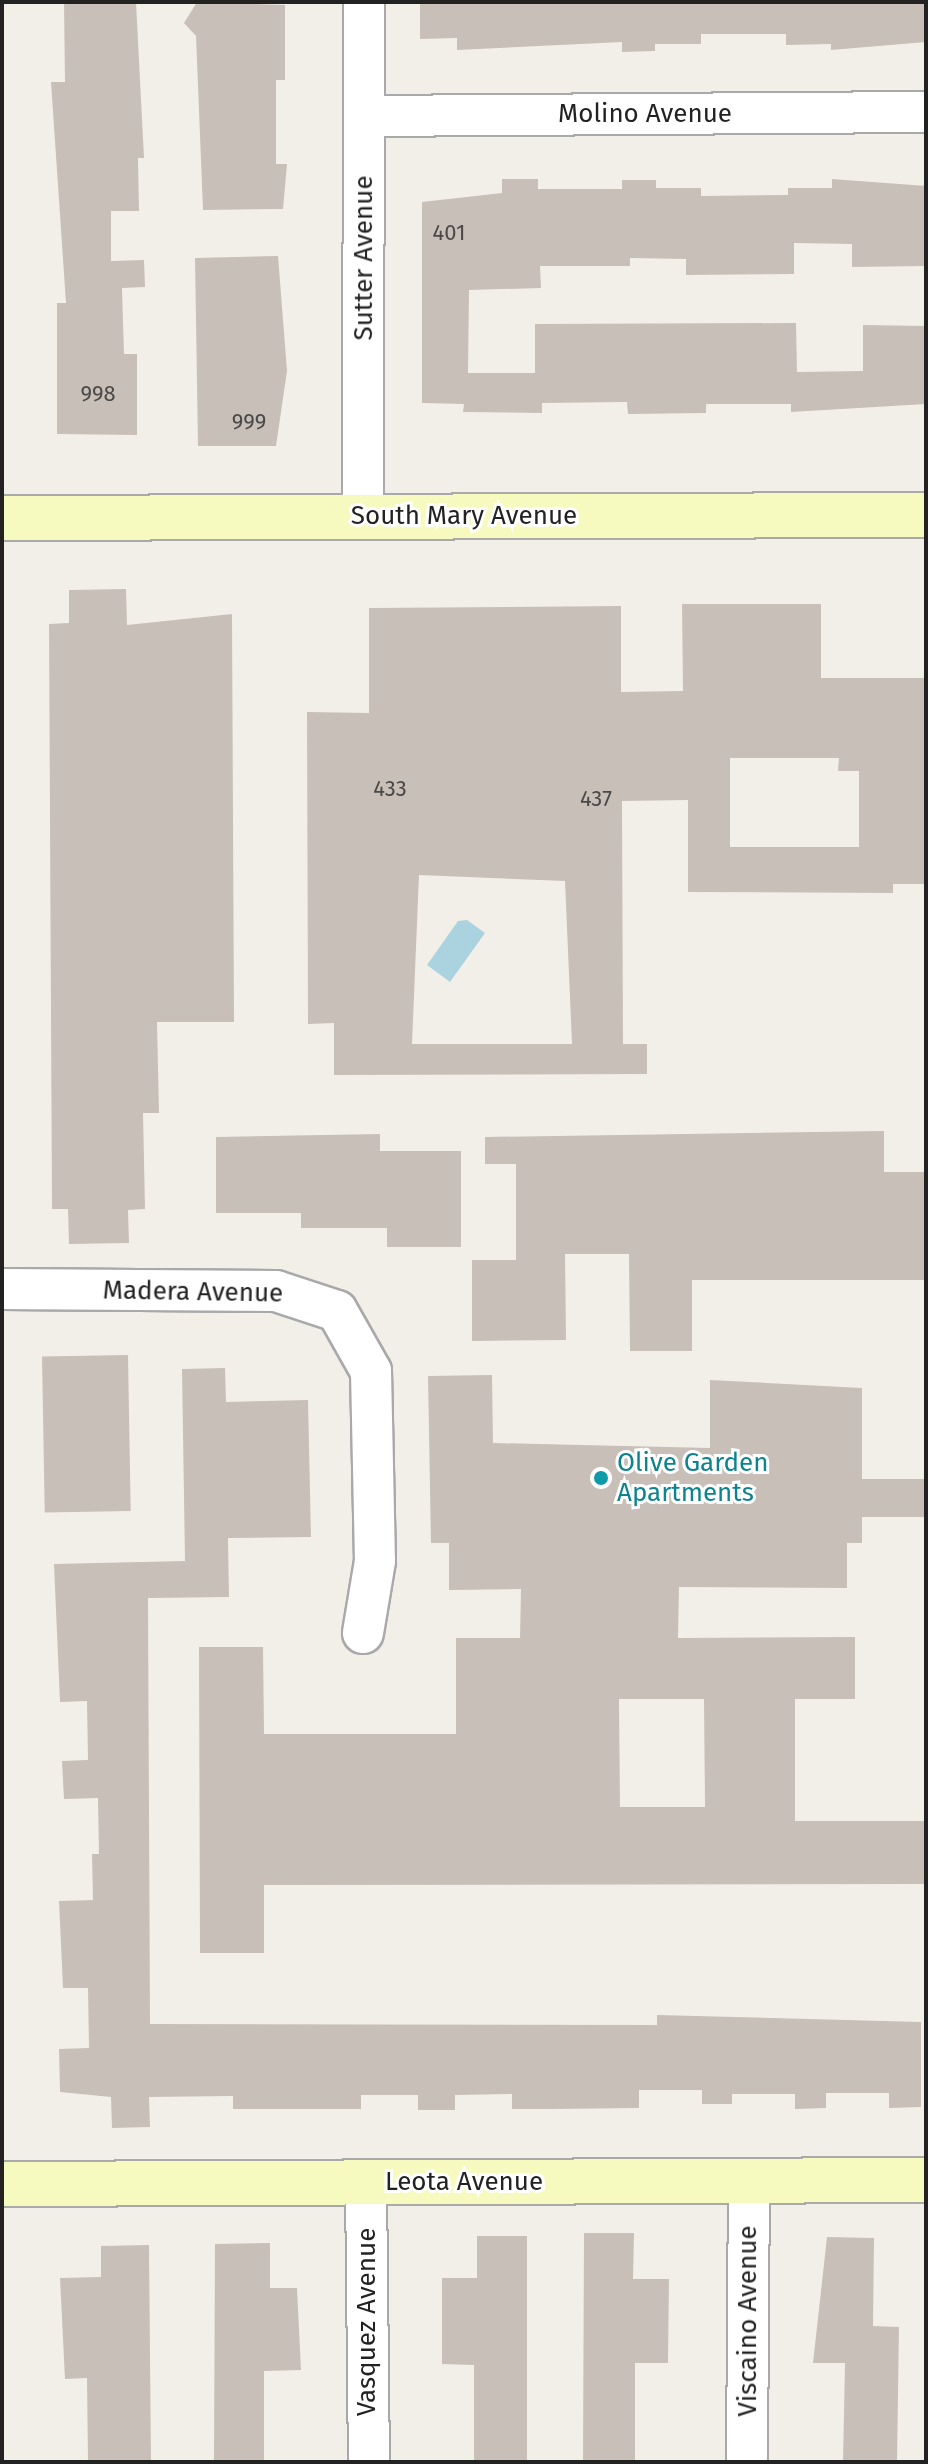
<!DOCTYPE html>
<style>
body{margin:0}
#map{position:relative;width:928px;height:2464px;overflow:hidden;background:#f2efe9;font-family:"Fira Sans",sans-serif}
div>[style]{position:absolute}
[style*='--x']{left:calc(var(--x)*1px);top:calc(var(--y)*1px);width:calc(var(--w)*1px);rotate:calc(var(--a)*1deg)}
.water>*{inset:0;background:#aad3df}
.building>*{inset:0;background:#c7bfb8;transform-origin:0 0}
.roads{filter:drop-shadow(2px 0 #a9a9a9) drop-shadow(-2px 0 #a9a9a9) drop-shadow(0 2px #a9a9a9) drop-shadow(0 -2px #a9a9a9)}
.street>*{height:40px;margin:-20px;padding:0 20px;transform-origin:20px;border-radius:20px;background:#fff}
.secondary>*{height:44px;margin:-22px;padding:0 22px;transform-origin:22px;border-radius:22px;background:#f7fabf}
.dots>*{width:22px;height:22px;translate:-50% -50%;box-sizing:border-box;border:4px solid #fff;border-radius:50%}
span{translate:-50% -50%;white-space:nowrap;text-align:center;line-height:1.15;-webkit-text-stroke:6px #fff;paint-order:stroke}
.number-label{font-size:22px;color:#4b4948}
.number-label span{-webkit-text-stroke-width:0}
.street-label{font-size:26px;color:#222}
.culture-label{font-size:26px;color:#0d838f}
.left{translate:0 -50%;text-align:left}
.frame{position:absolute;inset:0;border:4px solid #222;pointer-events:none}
</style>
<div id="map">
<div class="water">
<div style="clip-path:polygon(467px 920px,485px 933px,450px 982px,427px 965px,458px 921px)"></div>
</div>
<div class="building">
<div style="clip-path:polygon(64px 2px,136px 2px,144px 158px,138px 158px,139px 211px,111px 211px,111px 261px,144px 260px,145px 287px,122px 288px,124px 354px,137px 354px,137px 435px,57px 434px,57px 303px,66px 303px,51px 82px,65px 82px)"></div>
<div style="clip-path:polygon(197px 2px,285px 5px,285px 80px,276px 80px,276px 164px,287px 164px,283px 209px,203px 210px,196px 36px,184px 23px)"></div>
<div style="clip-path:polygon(420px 2px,926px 2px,926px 42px,831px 50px,831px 44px,786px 45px,786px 34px,701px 34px,701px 44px,655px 44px,655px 51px,622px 52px,622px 42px,457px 50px,457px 38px,420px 39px)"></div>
<div style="clip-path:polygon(502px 179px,538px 179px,538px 189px,622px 189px,622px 180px,656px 180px,656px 188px,701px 188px,701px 196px,788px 195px,788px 188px,832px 188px,832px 179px,926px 186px,926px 266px,852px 267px,852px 244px,794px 243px,794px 274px,686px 275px,686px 259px,630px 258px,630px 266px,540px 266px,541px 288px,469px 290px,468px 373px,535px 373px,535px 324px,796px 323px,797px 372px,863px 371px,863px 325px,926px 326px,926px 404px,791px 412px,791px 404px,706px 404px,706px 413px,628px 414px,627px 402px,542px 403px,542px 413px,463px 412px,464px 404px,422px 403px,422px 202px,502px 193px)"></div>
<div style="clip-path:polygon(278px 256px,287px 371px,276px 446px,198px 446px,195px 258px)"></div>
<div style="clip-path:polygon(126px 589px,127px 625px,232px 614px,234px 1022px,157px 1022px,159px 1113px,143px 1113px,145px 1209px,128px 1210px,129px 1243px,69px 1244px,68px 1209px,52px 1209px,49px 624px,69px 623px,69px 590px)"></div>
<div style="clip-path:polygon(evenodd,682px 604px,821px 604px,821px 678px,926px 678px,926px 884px,893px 884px,893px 893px,688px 892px,688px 800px,622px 801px,623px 1044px,647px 1044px,647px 1074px,334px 1075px,334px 1023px,308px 1024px,307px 712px,369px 713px,369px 608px,621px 606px,621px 692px,683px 691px,682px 604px,730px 758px,839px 758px,838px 771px,859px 771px,859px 847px,730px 847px,730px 758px,682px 604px,419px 875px,565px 881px,572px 1044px,412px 1044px,419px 875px)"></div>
<div style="clip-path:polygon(884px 1131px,884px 1172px,926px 1172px,926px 1280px,692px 1280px,692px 1351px,630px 1351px,629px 1254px,565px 1254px,566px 1340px,472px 1341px,472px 1260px,516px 1260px,516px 1164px,485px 1164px,485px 1137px)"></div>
<div style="clip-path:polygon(380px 1134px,380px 1151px,461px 1151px,461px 1247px,387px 1247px,387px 1228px,301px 1228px,301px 1213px,216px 1213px,216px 1137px)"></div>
<div style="left:128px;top:1355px;width:156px;height:86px;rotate:89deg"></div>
<div style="clip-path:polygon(225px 1368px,226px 1402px,308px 1400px,311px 1537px,228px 1538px,229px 1597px,148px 1598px,150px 2024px,657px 2025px,657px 2015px,921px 2022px,921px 2107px,889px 2108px,889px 2093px,826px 2093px,826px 2108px,795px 2109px,795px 2094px,732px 2094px,732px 2104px,702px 2104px,702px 2090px,639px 2090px,639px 2108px,550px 2109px,512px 2109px,512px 2094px,455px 2095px,455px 2110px,418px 2110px,418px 2095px,361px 2095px,361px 2109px,233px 2109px,233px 2096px,149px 2097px,150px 2127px,112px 2128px,111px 2097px,60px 2092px,59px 2049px,89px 2048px,88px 1988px,63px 1988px,59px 1901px,93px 1900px,92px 1854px,99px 1854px,98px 1798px,64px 1799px,62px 1761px,88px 1760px,87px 1701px,60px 1702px,54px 1564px,185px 1561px,182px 1369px)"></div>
<div style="clip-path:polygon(evenodd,492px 1375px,493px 1443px,710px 1448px,710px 1380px,862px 1388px,862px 1479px,926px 1479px,926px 1517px,862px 1517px,862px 1543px,847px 1543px,847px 1588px,679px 1587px,678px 1638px,855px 1637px,855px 1699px,795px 1699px,795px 1821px,926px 1821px,926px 1884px,264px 1885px,264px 1953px,200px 1953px,199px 1647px,263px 1647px,264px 1734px,456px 1734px,456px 1638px,520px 1638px,521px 1589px,449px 1590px,449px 1543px,431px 1543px,428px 1376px,492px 1375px,619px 1699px,704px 1699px,705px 1807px,620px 1807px,619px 1699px)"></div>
<div style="clip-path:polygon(584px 2233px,634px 2233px,633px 2279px,669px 2279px,668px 2363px,635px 2363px,635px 2462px,583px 2462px)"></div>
<div style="clip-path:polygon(477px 2236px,527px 2236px,527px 2462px,474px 2462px,474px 2365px,442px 2364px,442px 2278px,477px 2278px)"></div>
<div style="clip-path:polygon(827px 2237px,874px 2238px,873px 2326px,899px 2327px,897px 2462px,843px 2462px,845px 2363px,813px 2363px)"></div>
<div style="clip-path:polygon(270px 2243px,270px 2288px,297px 2288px,301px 2370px,264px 2371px,264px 2462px,214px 2462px,215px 2244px)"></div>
<div style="clip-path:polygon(149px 2245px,151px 2462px,88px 2462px,87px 2378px,65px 2379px,60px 2278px,101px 2277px,101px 2246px)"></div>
</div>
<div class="roads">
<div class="street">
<div style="--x:364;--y:116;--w:562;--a:-0.41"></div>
<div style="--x:363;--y:515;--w:513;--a:-89.89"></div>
<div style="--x:2;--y:1289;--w:274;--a:0.4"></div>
<div style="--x:276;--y:1291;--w:64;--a:18.2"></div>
<div style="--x:337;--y:1311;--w:69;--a:60.5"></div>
<div style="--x:371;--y:1371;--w:190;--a:88.8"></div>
<div style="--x:375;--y:1561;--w:73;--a:99.5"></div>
<div style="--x:366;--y:2182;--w:280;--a:89.4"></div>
<div style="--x:747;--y:2462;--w:282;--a:-89.6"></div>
</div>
<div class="secondary">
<div style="--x:2;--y:518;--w:924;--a:-0.19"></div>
<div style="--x:2;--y:2184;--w:924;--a:-0.25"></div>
</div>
</div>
<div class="dots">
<div style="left:601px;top:1478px;background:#0f9aa8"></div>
</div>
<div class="number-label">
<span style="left:449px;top:233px">401</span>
<span style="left:98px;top:394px">998</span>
<span style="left:249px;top:422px">999</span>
<span style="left:390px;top:789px">433</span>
<span style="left:596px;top:799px">437</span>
</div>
<div class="street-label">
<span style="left:645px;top:114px">Molino Avenue</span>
<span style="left:364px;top:258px;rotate:-90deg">Sutter Avenue</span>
<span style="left:464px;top:516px">South Mary Avenue</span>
<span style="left:193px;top:1292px;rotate:1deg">Madera Avenue</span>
<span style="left:464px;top:2182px">Leota Avenue</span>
<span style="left:748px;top:2321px;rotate:-90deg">Viscaino Avenue</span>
<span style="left:367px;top:2322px;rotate:-90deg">Vasquez Avenue</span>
</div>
<div class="culture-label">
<span class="left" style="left:617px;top:1478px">Olive Garden<br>Apartments</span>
</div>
<div class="frame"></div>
</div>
